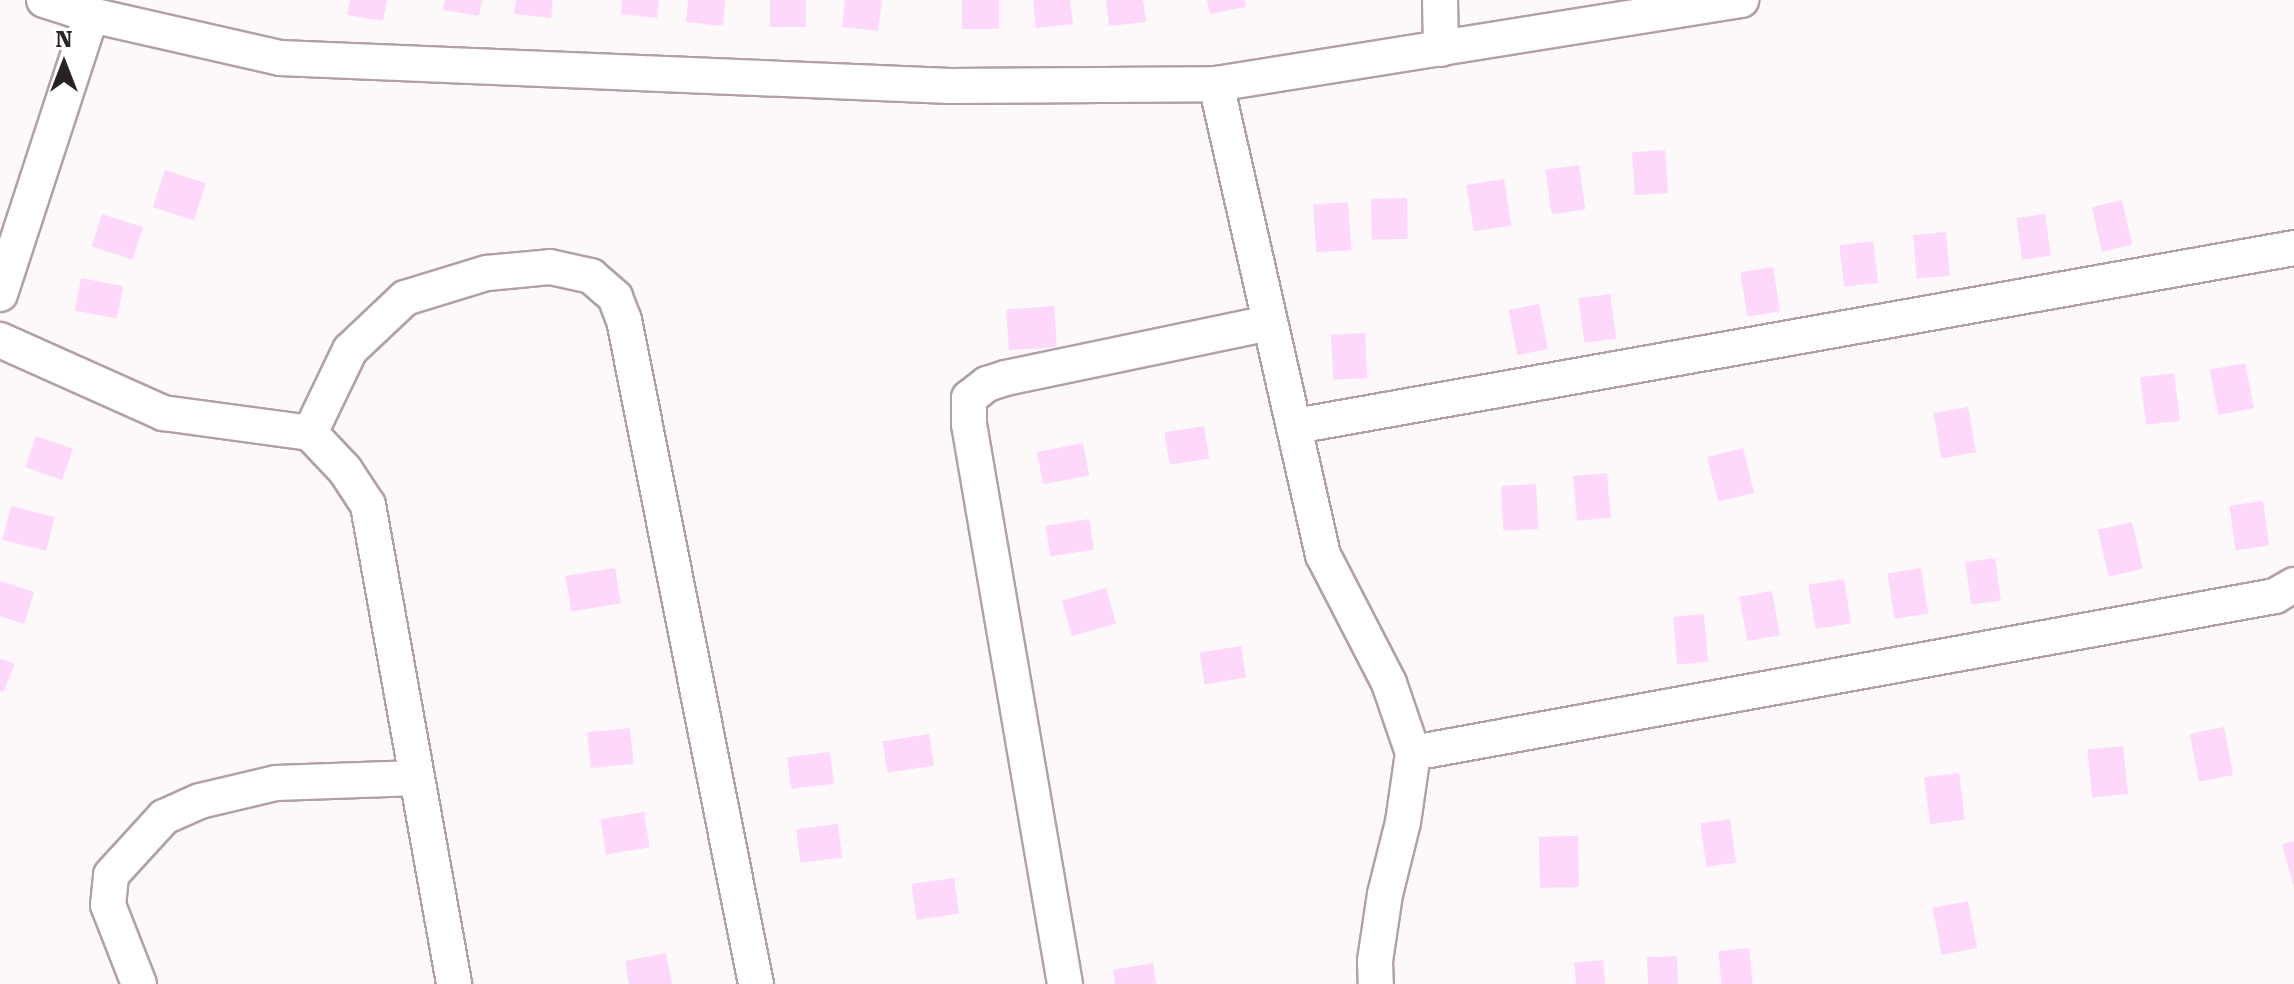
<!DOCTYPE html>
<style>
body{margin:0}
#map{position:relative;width:2294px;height:984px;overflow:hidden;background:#fdf9fa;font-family:"Roboto Serif",serif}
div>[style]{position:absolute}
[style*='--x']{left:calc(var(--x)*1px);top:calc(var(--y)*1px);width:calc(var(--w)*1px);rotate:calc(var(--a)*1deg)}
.building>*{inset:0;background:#fed8fb;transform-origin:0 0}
.roads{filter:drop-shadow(2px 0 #b2a0a7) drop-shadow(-2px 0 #b2a0a7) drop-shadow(0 2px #b2a0a7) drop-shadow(0 -2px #b2a0a7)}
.minor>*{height:34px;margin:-17px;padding:0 17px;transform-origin:17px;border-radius:17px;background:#fff}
span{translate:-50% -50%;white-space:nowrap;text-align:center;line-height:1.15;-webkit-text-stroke:6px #fff;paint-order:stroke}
.north{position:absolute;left:24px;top:24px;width:80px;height:80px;-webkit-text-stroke:6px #fff;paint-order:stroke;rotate:0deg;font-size:22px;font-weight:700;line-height:32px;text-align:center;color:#292225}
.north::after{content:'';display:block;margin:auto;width:28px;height:36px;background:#292225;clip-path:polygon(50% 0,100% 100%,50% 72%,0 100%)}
</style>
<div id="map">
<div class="building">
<div style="clip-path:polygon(350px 0,387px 0,383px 21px,347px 15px)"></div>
<div style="clip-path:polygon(445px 0,482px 0,479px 16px,443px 10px)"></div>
<div style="clip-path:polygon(516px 0,553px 0,551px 18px,514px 14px)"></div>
<div style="clip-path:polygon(622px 0,659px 0,657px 18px,621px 14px)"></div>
<div style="clip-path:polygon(688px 0,725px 0,723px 26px,686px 22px)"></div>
<div style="left:770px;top:0;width:36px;height:27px"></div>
<div style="clip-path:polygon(845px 0,882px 0,878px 31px,842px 27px)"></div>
<div style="left:962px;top:0;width:37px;height:29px"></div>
<div style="clip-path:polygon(1033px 0,1070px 0,1073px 24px,1036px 28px)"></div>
<div style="clip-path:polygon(1106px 0,1143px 0,1146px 22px,1109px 26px)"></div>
<div style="clip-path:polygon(1207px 0,1245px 0,1246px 7px,1210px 14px)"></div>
<div style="left:1665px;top:150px;width:43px;height:33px;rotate:86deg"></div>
<div style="left:1579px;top:165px;width:45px;height:34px;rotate:82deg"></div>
<div style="left:165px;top:170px;width:43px;height:39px;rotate:18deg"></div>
<div style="left:1504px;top:179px;width:47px;height:38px;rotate:81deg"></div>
<div style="left:1407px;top:198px;width:41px;height:36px;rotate:89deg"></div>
<div style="left:2122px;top:200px;width:46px;height:31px;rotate:77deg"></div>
<div style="left:1348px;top:202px;width:48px;height:35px;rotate:86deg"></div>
<div style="left:102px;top:214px;width:43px;height:34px;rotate:18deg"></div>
<div style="left:2045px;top:214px;width:42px;height:29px;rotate:82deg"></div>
<div style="left:1946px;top:232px;width:44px;height:33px;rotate:85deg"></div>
<div style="left:1873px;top:241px;width:42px;height:34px;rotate:83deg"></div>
<div style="left:1773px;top:267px;width:45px;height:33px;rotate:81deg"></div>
<div style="left:81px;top:278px;width:43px;height:33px;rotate:11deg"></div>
<div style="left:1610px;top:294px;width:45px;height:32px;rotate:82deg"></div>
<div style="left:1539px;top:304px;width:46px;height:31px;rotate:79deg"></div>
<div style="left:1054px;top:306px;width:41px;height:48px;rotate:86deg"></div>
<div style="left:1365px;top:333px;width:45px;height:34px;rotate:87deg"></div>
<div style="left:2245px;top:363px;width:46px;height:36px;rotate:79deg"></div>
<div style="left:2174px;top:373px;width:48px;height:34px;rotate:83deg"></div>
<div style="left:1968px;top:407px;width:46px;height:35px;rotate:80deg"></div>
<div style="left:1204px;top:426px;width:33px;height:40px;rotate:81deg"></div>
<div style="left:36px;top:436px;width:39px;height:33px;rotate:19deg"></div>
<div style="left:1083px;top:443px;width:33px;height:47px;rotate:79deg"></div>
<div style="left:1743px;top:448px;width:46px;height:37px;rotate:76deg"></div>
<div style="left:1607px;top:473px;width:45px;height:34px;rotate:85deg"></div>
<div style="left:1536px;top:484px;width:45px;height:35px;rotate:87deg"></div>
<div style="left:2263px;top:501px;width:45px;height:34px;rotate:82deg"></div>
<div style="left:11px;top:506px;width:45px;height:35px;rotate:14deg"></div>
<div style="left:1089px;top:519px;width:31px;height:44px;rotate:81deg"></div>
<div style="left:2132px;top:522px;width:48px;height:35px;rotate:77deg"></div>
<div style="left:1995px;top:558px;width:43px;height:30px;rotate:82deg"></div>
<div style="left:615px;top:568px;width:36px;height:50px;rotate:81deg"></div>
<div style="left:1921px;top:568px;width:46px;height:34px;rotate:81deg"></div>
<div style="left:1844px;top:579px;width:45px;height:36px;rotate:81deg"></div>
<div style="clip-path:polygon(0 581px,34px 592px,24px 624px,0 616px)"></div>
<div style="left:1106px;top:588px;width:37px;height:46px;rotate:74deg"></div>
<div style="left:1772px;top:591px;width:45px;height:33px;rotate:80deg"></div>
<div style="left:1704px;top:614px;width:48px;height:31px;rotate:85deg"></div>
<div style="left:1241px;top:646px;width:32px;height:42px;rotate:81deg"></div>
<div style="clip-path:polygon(0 658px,15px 664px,3px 692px,0 691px)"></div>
<div style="left:2224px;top:727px;width:49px;height:35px;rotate:79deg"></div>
<div style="left:630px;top:728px;width:36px;height:43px;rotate:84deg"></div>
<div style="left:929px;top:734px;width:32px;height:47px;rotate:81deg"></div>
<div style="left:2123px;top:746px;width:48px;height:36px;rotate:84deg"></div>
<div style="left:830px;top:752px;width:32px;height:43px;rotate:83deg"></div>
<div style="left:1959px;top:773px;width:47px;height:35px;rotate:83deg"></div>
<div style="left:644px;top:812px;width:36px;height:44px;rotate:81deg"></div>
<div style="left:1730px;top:819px;width:44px;height:30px;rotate:82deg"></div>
<div style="left:838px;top:824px;width:34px;height:42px;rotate:83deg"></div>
<div style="left:1578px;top:836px;width:51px;height:39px;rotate:89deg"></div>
<div style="clip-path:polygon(2294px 841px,2294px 884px,2293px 884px,2282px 844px)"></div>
<div style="left:954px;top:878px;width:36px;height:43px;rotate:82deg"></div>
<div style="left:1968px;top:901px;width:48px;height:36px;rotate:79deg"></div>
<div style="left:1749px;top:948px;width:36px;height:31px;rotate:84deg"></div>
<div style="clip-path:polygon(666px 953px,672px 984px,629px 984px,625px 961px)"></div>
<div style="left:1677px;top:956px;width:28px;height:30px;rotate:88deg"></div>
<div style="left:1603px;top:960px;width:24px;height:29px;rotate:85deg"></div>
<div style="clip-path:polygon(1153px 963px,1156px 984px,1115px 984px,1113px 970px)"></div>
</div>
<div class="roads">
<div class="minor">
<div style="--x:44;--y:0;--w:49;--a:17.7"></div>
<div style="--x:91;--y:15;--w:194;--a:12.8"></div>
<div style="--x:280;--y:58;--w:671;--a:2.39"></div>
<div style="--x:950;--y:86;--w:266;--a:-0.4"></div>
<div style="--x:1216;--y:84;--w:532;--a:-9.09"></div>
<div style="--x:1440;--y:0;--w:49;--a:88.8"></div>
<div style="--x:1216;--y:84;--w:483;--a:77.2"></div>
<div style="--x:1323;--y:555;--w:144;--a:62.7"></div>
<div style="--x:1389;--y:683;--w:74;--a:71.1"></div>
<div style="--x:1413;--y:753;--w:70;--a:98.2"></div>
<div style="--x:1403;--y:822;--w:74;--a:104"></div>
<div style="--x:1385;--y:894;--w:68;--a:98.5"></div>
<div style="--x:1375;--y:961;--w:23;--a:88"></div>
<div style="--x:0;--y:294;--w:293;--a:-71.9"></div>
<div style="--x:0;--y:340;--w:179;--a:24.1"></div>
<div style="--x:163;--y:413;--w:148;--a:7.7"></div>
<div style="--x:310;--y:433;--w:51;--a:46.6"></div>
<div style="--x:345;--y:470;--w:42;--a:56.7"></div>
<div style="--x:368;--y:505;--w:487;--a:79.8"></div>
<div style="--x:1296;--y:426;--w:1014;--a:-10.11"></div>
<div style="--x:310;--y:433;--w:92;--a:-64.3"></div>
<div style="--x:350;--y:350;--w:76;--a:-43.4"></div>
<div style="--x:405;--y:298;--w:86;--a:-17"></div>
<div style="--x:487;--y:273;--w:63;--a:-5.4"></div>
<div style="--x:550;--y:267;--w:42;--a:12.4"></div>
<div style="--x:591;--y:276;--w:32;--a:41"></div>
<div style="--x:615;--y:297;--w:25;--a:69"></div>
<div style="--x:624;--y:320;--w:677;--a:78.76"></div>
<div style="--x:1413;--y:753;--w:876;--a:-10.32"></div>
<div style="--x:2275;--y:596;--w:22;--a:-30"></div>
<div style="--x:139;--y:984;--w:85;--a:-111.4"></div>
<div style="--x:108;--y:905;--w:30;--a:-84"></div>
<div style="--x:111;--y:875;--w:79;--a:-47.6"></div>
<div style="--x:164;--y:817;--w:39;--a:-24"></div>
<div style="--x:200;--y:801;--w:78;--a:-13.3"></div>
<div style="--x:276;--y:783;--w:141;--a:-2"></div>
<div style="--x:1065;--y:984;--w:568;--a:-99.73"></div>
<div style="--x:969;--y:424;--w:26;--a:-90"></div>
<div style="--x:969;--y:398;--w:23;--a:-38"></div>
<div style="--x:987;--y:384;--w:20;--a:-18"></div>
<div style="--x:1006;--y:378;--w:269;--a:-11.8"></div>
</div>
</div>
<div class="north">N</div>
</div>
